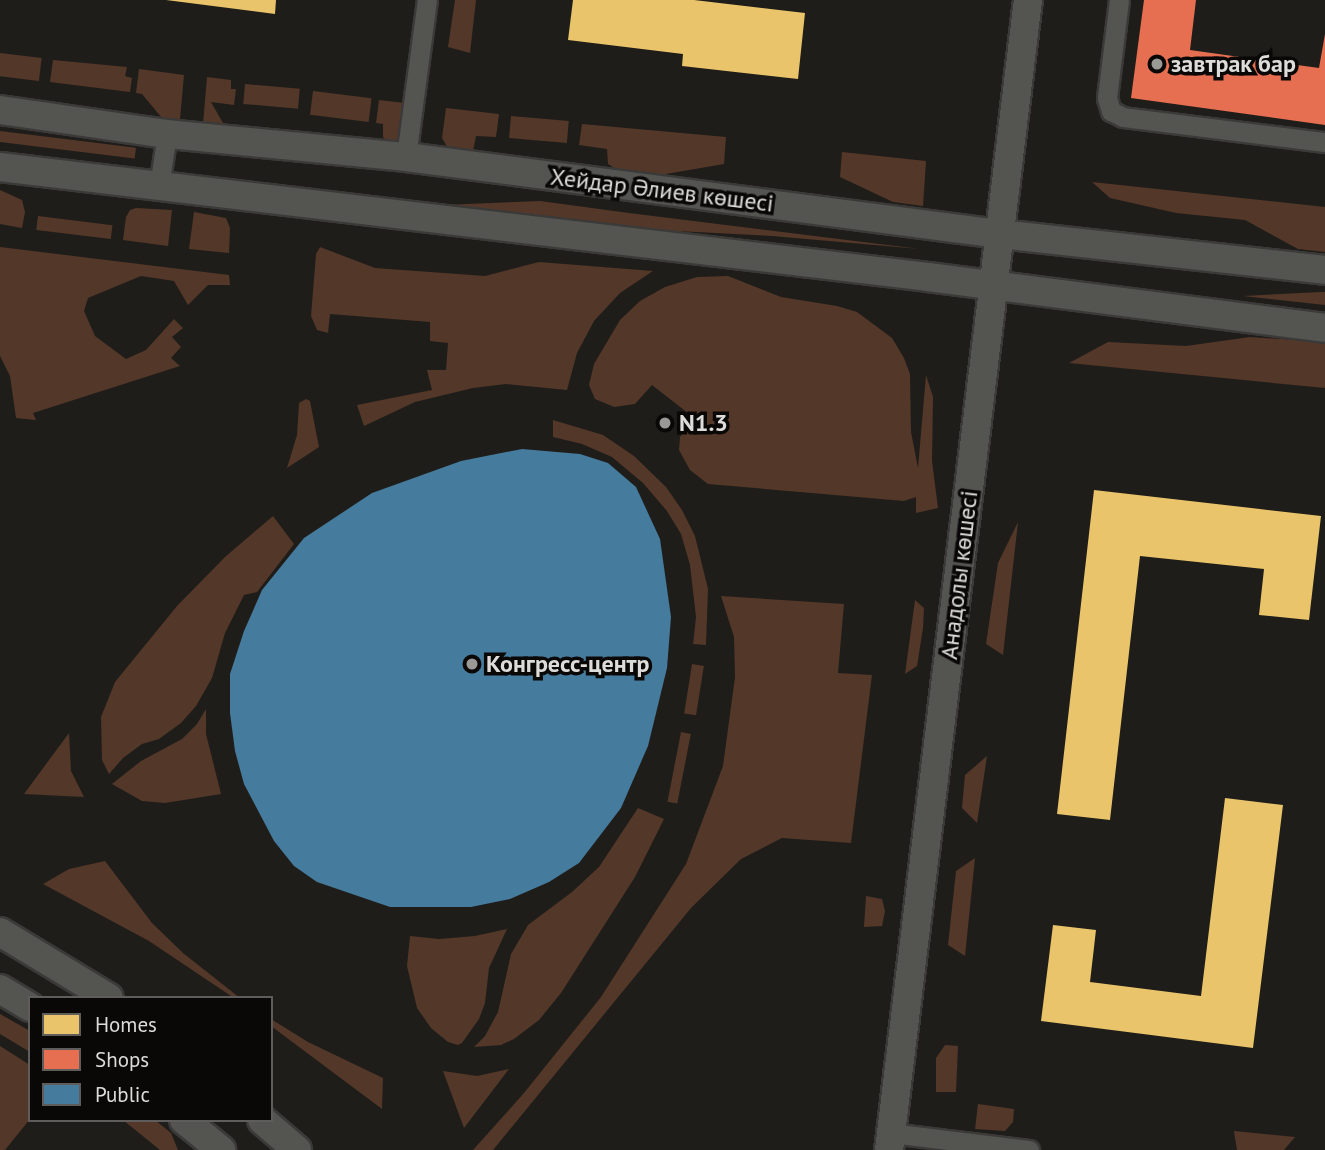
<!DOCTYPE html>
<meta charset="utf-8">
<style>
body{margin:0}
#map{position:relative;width:1325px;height:1150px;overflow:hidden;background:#1f1d1a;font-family:"PT Sans",sans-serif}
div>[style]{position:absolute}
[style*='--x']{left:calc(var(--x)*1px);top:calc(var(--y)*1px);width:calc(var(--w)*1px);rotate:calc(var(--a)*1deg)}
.green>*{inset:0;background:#533728;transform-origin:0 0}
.homes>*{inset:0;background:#e9c46a}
.shops>*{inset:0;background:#e76f51}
.public>*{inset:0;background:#457b9d}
.roads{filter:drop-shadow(2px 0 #3b3a38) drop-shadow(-2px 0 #3b3a38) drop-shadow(0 2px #3b3a38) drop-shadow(0 -2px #3b3a38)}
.street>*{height:19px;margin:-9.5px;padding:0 9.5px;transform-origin:9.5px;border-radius:9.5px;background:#545451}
.secondary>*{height:28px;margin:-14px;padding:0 14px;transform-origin:14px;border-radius:14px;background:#545451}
.dots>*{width:19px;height:19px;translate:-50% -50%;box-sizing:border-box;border:4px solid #090807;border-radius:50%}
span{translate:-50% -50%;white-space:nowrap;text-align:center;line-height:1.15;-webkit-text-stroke:7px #090807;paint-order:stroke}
.poi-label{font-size:24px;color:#dddcd9;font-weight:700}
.left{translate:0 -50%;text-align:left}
.street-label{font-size:24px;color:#dddcd9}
.legend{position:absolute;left:28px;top:996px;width:245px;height:126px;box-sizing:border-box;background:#090807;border:2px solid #5e5d5b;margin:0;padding:9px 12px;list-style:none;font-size:21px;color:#dddcd9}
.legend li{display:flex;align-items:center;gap:14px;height:35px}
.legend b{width:35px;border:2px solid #5e5d5b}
</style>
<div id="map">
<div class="green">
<div style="clip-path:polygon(455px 0,476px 0,470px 53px,448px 47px)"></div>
<div style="left:0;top:53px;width:42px;height:23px;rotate:7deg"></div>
<div style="clip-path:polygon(53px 60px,127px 67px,125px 76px,132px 78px,130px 92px,50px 82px)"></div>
<div style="clip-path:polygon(139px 69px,184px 75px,180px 119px,162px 118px,142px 94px,136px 93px)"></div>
<div style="clip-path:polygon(207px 77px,231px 80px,231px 89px,236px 89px,234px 105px,211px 102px,223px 123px,203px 124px)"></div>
<div style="left:245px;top:84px;width:55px;height:20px;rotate:5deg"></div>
<div style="left:313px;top:91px;width:59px;height:24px;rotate:7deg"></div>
<div style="clip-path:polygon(379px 100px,413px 104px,405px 148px,391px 145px,383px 137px,383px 124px,376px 123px)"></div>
<div style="clip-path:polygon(446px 108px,499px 114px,496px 137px,476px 136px,473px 151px,449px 150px,442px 138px)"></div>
<div style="left:511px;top:116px;width:58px;height:22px;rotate:5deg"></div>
<div style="clip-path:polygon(582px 124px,726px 137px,724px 164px,660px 175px,619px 171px,608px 164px,607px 149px,579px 145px)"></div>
<div style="left:0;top:131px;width:137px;height:11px;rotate:7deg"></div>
<div style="clip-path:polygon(842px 152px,926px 161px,923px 206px,893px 202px,840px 177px)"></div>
<div style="clip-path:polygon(1092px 182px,1325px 207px,1325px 252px,1298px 249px,1245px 220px,1176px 213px,1110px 198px)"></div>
<div style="clip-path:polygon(0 190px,22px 200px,25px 212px,22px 228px,0 224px)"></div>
<div style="clip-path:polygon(540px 201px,629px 213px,920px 249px,772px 236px,657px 230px,417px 206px)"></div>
<div style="clip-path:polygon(136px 208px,172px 210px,168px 246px,123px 240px,126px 217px,130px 210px)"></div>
<div style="clip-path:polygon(194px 212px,226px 218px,230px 228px,229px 253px,189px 249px)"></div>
<div style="left:38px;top:216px;width:75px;height:14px;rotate:7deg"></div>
<div style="clip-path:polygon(0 247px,229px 275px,230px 285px,208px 285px,188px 305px,174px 281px,141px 276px,88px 298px,84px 311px,95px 336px,126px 359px,146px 350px,174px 319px,183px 328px,172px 337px,181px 347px,171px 358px,180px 366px,33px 413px,36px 420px,16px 418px,10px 376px,0 356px)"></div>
<div style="clip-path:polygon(320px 247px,375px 268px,485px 276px,539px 262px,653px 271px,620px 293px,594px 321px,577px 353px,567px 390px,506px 384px,473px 388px,415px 402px,364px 426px,357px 405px,432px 390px,427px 370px,446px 370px,448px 343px,430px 341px,430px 322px,330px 314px,328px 333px,317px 330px,311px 316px,316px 254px)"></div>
<div style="clip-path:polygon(728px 276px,781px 297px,837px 306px,857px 312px,892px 338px,904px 358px,910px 374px,911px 432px,918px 468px,926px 375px,933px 397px,932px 461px,938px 508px,916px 513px,916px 497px,904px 501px,708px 484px,690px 470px,679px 450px,680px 437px,693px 417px,652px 385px,635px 404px,614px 407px,595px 399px,589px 385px,594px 364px,620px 320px,640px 301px,665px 287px,697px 277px)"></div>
<div style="clip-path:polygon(1321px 292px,1325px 292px,1325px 305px,1243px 296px)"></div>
<div style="clip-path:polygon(1250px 337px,1325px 342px,1325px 388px,1069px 363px,1108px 342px,1186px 346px)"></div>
<div style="clip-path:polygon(306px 399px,310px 401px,319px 447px,287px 468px,297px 435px,299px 403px)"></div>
<div style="clip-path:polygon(553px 420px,603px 435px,634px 456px,666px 487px,682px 510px,695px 536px,708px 589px,706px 645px,693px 644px,696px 617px,690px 565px,681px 534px,667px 511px,643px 483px,612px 457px,582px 444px,553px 437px)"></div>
<div style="clip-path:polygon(273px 516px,294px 544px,257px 592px,244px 595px,225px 633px,212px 678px,196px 706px,181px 723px,159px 739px,142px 744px,123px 758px,109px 774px,102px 760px,101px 717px,115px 682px,177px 606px,225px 557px)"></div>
<div style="clip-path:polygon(1018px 522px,1003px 655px,986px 644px,998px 563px)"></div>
<div style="clip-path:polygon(721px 596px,844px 604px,838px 673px,872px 675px,851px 843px,782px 838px,741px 859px,691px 908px,493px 1150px,473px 1150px,524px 1093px,601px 997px,686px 864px,723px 766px,735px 677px,734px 637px)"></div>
<div style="clip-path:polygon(915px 600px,924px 608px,923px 628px,917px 666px,905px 674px)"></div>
<div style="left:692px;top:664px;width:12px;height:50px;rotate:9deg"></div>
<div style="clip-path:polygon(206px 709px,206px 734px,221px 794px,165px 803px,142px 801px,112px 784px,141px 761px,182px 739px,197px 724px)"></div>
<div style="left:681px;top:732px;width:10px;height:71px;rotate:11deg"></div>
<div style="clip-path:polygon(69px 733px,71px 771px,84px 797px,24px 794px)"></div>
<div style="clip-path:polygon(987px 756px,977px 823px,962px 808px,965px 775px)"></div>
<div style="clip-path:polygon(638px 808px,664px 819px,635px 877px,561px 993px,539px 1020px,514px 1039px,501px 1045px,474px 1047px,485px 1036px,498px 1012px,511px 954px,528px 925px,572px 892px,599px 867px)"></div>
<div style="clip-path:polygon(975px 858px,965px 956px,948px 945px,956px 871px)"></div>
<div style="clip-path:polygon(105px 861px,152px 923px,183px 953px,240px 998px,234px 998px,149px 941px,43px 884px,69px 869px)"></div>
<div style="clip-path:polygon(866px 896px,882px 899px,885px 911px,882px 926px,864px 927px)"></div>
<div style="clip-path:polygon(507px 929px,489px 968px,485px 1003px,479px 1019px,462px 1043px,458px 1045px,448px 1042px,431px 1028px,417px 1008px,407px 966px,410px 936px,439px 939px,475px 936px)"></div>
<div style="clip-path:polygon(0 1014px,30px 1031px,30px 1052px,0 1034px)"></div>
<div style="clip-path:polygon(271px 1019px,308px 1042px,383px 1078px,382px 1109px,271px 1026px)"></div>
<div style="clip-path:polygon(945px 1045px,958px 1046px,956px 1092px,936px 1092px,936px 1058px)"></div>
<div style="clip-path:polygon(0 1046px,30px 1065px,30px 1119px,5px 1150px,0 1150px)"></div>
<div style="clip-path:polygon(509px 1069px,464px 1128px,443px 1071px,477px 1076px)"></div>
<div style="clip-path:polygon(978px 1104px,1014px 1109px,1013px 1122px,1005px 1131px,975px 1129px)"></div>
<div style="clip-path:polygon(123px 1120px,155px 1120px,171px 1133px,178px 1150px,160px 1150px)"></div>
<div style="clip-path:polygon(1234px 1132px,1234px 1131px,1295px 1137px,1284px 1150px,1237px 1150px)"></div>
</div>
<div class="homes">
<div style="clip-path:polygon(166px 0,276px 0,275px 14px)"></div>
<div style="clip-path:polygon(573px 0,694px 0,805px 13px,798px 79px,682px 66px,683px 54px,568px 40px)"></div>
<div style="clip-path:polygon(1094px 490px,1321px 516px,1309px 620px,1259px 615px,1264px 569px,1140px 556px,1110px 820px,1057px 814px)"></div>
<div style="clip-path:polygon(1225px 798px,1283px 805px,1253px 1048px,1041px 1021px,1053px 925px,1096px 930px,1090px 982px,1201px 996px)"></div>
</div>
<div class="shops">
<div style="clip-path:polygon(1144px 0,1196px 0,1190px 50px,1319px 68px,1325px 34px,1325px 125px,1131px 98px)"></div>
</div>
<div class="public">
<div style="clip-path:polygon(522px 449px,580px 454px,608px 463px,636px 487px,660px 539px,671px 617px,667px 668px,648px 746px,621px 808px,579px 863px,549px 882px,510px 899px,471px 907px,390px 907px,317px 882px,294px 866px,274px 841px,244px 784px,235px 751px,230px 713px,230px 674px,244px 631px,262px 590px,304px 538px,372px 493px,461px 461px)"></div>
</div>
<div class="roads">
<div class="street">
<div style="--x:1119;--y:0;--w:99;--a:97"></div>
<div style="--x:1107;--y:98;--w:14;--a:73"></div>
<div style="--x:1111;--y:111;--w:13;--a:27"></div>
<div style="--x:1123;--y:117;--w:204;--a:7.1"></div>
<div style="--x:406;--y:157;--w:158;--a:-82.4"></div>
<div style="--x:159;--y:186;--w:53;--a:-81.3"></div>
<div style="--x:891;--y:1133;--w:139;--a:7"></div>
</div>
<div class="secondary">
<div style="--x:0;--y:110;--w:169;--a:8.2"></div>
<div style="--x:167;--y:134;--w:240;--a:5.5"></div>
<div style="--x:406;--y:157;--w:599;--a:7.39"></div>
<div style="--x:1000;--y:234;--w:327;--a:6.3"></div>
<div style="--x:0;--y:167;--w:934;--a:6.76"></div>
<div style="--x:928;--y:277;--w:400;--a:7.3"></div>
<div style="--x:0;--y:932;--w:127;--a:31.2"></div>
<div style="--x:0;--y:989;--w:35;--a:31"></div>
<div style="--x:184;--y:1120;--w:48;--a:39"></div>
<div style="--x:262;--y:1120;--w:46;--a:40.6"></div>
<div style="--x:889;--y:1150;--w:1158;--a:-83.11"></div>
</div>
</div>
<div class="dots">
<div style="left:1157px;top:64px;background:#9a9996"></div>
<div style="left:665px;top:423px;background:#9a9996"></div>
<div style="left:472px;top:664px;background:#9a9996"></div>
</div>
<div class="poi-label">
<span class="left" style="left:1171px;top:64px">завтрак бар</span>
<span class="left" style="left:679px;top:423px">N1.3</span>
<span class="left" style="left:486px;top:664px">Конгресс-центр</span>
</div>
<div class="street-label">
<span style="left:662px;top:190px;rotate:7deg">Хейдар Әлиев көшесі</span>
<span style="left:959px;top:575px;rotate:-83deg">Анадолы көшесі</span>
</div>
<ul class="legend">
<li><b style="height:19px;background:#e9c46a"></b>Homes</li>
<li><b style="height:19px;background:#e76f51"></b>Shops</li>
<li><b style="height:19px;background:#457b9d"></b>Public</li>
</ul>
</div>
